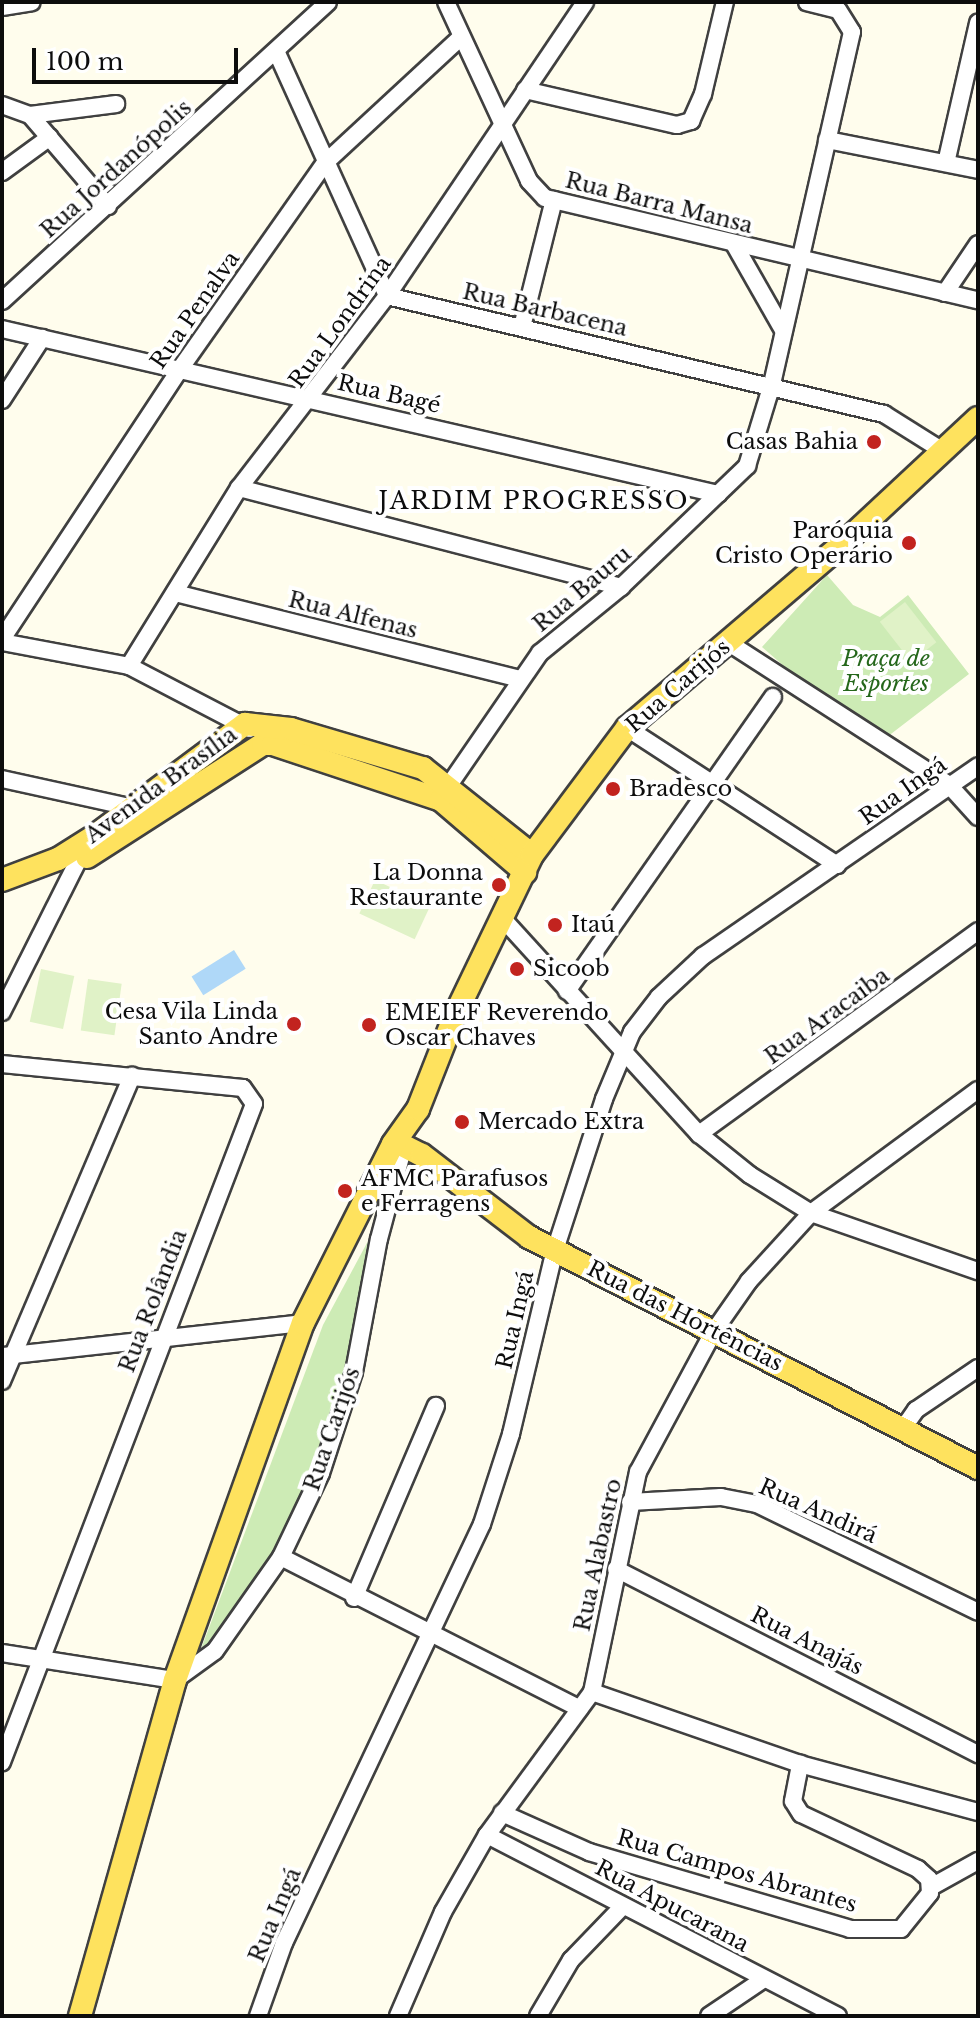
<!DOCTYPE html>
<meta charset="utf-8">
<style>
body{margin:0}
#map{position:relative;width:980px;height:2018px;overflow:hidden;background:#fffded;font-family:"Libre Baskerville",serif}
div>[style]{position:absolute}
[style*='--x']{left:calc(var(--x)*1px);top:calc(var(--y)*1px);width:calc(var(--w)*1px);rotate:calc(var(--a)*1deg)}
.green>*{inset:0;background:#cdebb5}
.pitch>*{inset:0;background:#e0f2c7;transform-origin:0 0}
.water>*{inset:0;background:#afd8f8;transform-origin:0 0}
.roads{filter:drop-shadow(2px 0 #404040) drop-shadow(-2px 0 #404040) drop-shadow(0 2px #404040) drop-shadow(0 -2px #404040)}
.minor>*{height:16px;margin:-8px;padding:0 8px;transform-origin:8px;border-radius:8px;background:#fff}
.major>*{height:22px;margin:-11px;padding:0 11px;transform-origin:11px;border-radius:11px;background:#fee25e}
.dots>*{width:22px;height:22px;translate:-50% -50%;box-sizing:border-box;border:4px solid #fff;border-radius:50%}
span{translate:-50% -50%;white-space:nowrap;text-align:center;line-height:1.15;-webkit-text-stroke:8px #fff;paint-order:stroke}
.street-label{font-size:22px;color:#0d0d0d}
.poi-label{font-size:22px;color:#0d0d0d}
.right{translate:-100% -50%;text-align:right}
.left{translate:0 -50%;text-align:left}
.park-label{font-size:22px;color:#25671b;font-style:italic}
.neighbourhood-label{font-size:24px;color:#0d0d0d;letter-spacing:2px}
.frame{position:absolute;inset:0;border:4px solid #0d0d0d;pointer-events:none}
.scale{position:absolute;left:32px;top:48px;width:206px;height:36px;box-sizing:border-box;border:4px solid #0d0d0d;border-top:0;padding-left:10px;font-size:24px;line-height:28px;white-space:nowrap;color:#0d0d0d;-webkit-text-stroke:6px #fff;paint-order:stroke}
</style>
<div id="map">
<div class="green">
<div style="clip-path:polygon(827px 575px,853px 605px,880px 617px,908px 595px,969px 674px,887px 737px,785px 667px,762px 647px)"></div>
<div style="clip-path:polygon(368px 1241px,345px 1375px,311px 1471px,271px 1561px,198px 1657px,323px 1325px)"></div>
</div>
<div class="pitch">
<div style="left:905px;top:602px;width:51px;height:32px;rotate:52deg"></div>
<div style="left:375px;top:880px;width:61px;height:37px;rotate:25deg"></div>
<div style="left:41px;top:969px;width:34px;height:54px;rotate:12deg"></div>
<div style="left:88px;top:979px;width:34px;height:52px;rotate:8deg"></div>
</div>
<div class="water">
<div style="left:234px;top:950px;width:22px;height:50px;rotate:58deg"></div>
</div>
<div class="roads">
<div class="minor">
<div style="--x:446;--y:2;--w:197;--a:65.1"></div>
<div style="--x:529;--y:181;--w:23;--a:47"></div>
<div style="--x:545;--y:198;--w:445;--a:13.3"></div>
<div style="--x:2;--y:7;--w:30;--a:-9"></div>
<div style="--x:277;--y:53;--w:267;--a:65.6"></div>
<div style="--x:387;--y:296;--w:511;--a:13.36"></div>
<div style="--x:884;--y:414;--w:70;--a:32.1"></div>
<div style="--x:525;--y:90;--w:156;--a:13"></div>
<div style="--x:677;--y:125;--w:15;--a:-16"></div>
<div style="--x:691;--y:121;--w:30;--a:-66"></div>
<div style="--x:703;--y:94;--w:95;--a:-76.6"></div>
<div style="--x:2;--y:105;--w:30;--a:20"></div>
<div style="--x:30;--y:115;--w:120;--a:49.4"></div>
<div style="--x:30;--y:115;--w:87;--a:-7.3"></div>
<div style="--x:827;--y:140;--w:154;--a:11.2"></div>
<div style="--x:946;--y:163;--w:144;--a:-77.1"></div>
<div style="--x:2;--y:172;--w:59;--a:-36.1"></div>
<div style="--x:734;--y:244;--w:99;--a:60.3"></div>
<div style="--x:945;--y:293;--w:59;--a:-56"></div>
<div style="--x:2;--y:301;--w:442;--a:-42.5"></div>
<div style="--x:522;--y:327;--w:131;--a:-75.9"></div>
<div style="--x:2;--y:329;--w:735;--a:12.98"></div>
<div style="--x:2;--y:400;--w:74;--a:-57.2"></div>
<div style="--x:239;--y:488;--w:395;--a:14.5"></div>
<div style="--x:175;--y:593;--w:356;--a:14"></div>
<div style="--x:2;--y:639;--w:323;--a:-56.6"></div>
<div style="--x:180;--y:369;--w:252;--a:-54.9"></div>
<div style="--x:325;--y:163;--w:185;--a:-42.8"></div>
<div style="--x:2;--y:642;--w:129;--a:10.7"></div>
<div style="--x:129;--y:666;--w:136;--a:27.5"></div>
<div style="--x:729;--y:643;--w:262;--a:32.8"></div>
<div style="--x:949;--y:785;--w:43;--a:47.8"></div>
<div style="--x:129;--y:666;--w:209;--a:-58.3"></div>
<div style="--x:239;--y:488;--w:242;--a:-52.4"></div>
<div style="--x:387;--y:296;--w:354;--a:-56"></div>
<div style="--x:627;--y:728;--w:251;--a:33.1"></div>
<div style="--x:2;--y:779;--w:140;--a:12.4"></div>
<div style="--x:443;--y:794;--w:171;--a:-55.5"></div>
<div style="--x:540;--y:653;--w:104;--a:-39.2"></div>
<div style="--x:621;--y:587;--w:175;--a:-43.8"></div>
<div style="--x:747;--y:466;--w:86;--a:-73"></div>
<div style="--x:772;--y:384;--w:361;--a:-77.2"></div>
<div style="--x:852;--y:32;--w:26;--a:-122"></div>
<div style="--x:838;--y:10;--w:32;--a:-166"></div>
<div style="--x:504;--y:920;--w:290;--a:47.7"></div>
<div style="--x:699;--y:1134;--w:65;--a:38.8"></div>
<div style="--x:750;--y:1175;--w:72;--a:31.9"></div>
<div style="--x:811;--y:1213;--w:177;--a:19.2"></div>
<div style="--x:567;--y:991;--w:359;--a:-55"></div>
<div style="--x:2;--y:1012;--w:165;--a:-63.3"></div>
<div style="--x:2;--y:1064;--w:242;--a:5.7"></div>
<div style="--x:243;--y:1088;--w:19;--a:55"></div>
<div style="--x:254;--y:1104;--w:705;--a:110.96"></div>
<div style="--x:699;--y:1134;--w:345;--a:-36"></div>
<div style="--x:4;--y:1356;--w:301;--a:-6.3"></div>
<div style="--x:2;--y:1381;--w:332;--a:-66.9"></div>
<div style="--x:904;--y:1427;--w:21;--a:-55"></div>
<div style="--x:916;--y:1410;--w:75;--a:-34.1"></div>
<div style="--x:630;--y:1502;--w:91;--a:-3.1"></div>
<div style="--x:721;--y:1497;--w:37;--a:11"></div>
<div style="--x:757;--y:1504;--w:246;--a:26"></div>
<div style="--x:281;--y:1557;--w:335;--a:26.9"></div>
<div style="--x:616;--y:1569;--w:407;--a:27.1"></div>
<div style="--x:354;--y:1598;--w:209;--a:-66.9"></div>
<div style="--x:2;--y:1653;--w:175;--a:8.9"></div>
<div style="--x:175;--y:1680;--w:49;--a:-35.9"></div>
<div style="--x:215;--y:1651;--w:115;--a:-54.9"></div>
<div style="--x:281;--y:1557;--w:93;--a:-64.5"></div>
<div style="--x:321;--y:1473;--w:106;--a:-71.9"></div>
<div style="--x:354;--y:1372;--w:135;--a:-79.4"></div>
<div style="--x:379;--y:1239;--w:96;--a:-75"></div>
<div style="--x:404;--y:1146;--w:8;--a:-166"></div>
<div style="--x:592;--y:1692;--w:220;--a:19.1"></div>
<div style="--x:800;--y:1764;--w:184;--a:15.1"></div>
<div style="--x:502;--y:1813;--w:95;--a:24.1"></div>
<div style="--x:589;--y:1852;--w:272;--a:16.4"></div>
<div style="--x:850;--y:1929;--w:51;--a:0"></div>
<div style="--x:901;--y:1929;--w:46;--a:-51.1"></div>
<div style="--x:930;--y:1893;--w:14;--a:-94"></div>
<div style="--x:929;--y:1879;--w:15;--a:-138"></div>
<div style="--x:918;--y:1869;--w:129;--a:-154.8"></div>
<div style="--x:801;--y:1814;--w:15;--a:-122"></div>
<div style="--x:793;--y:1801;--w:38;--a:-79"></div>
<div style="--x:487;--y:1835;--w:395;--a:27.3"></div>
<div style="--x:931;--y:1887;--w:54;--a:-29"></div>
<div style="--x:258;--y:2016;--w:77;--a:-70.4"></div>
<div style="--x:284;--y:1943;--w:463;--a:-64.7"></div>
<div style="--x:482;--y:1524;--w:95;--a:-72.1"></div>
<div style="--x:511;--y:1434;--w:189;--a:-76.6"></div>
<div style="--x:555;--y:1250;--w:159;--a:-72"></div>
<div style="--x:604;--y:1099;--w:73;--a:-67.3"></div>
<div style="--x:632;--y:1032;--w:44;--a:-52.4"></div>
<div style="--x:659;--y:997;--w:60;--a:-43"></div>
<div style="--x:703;--y:956;--w:334;--a:-34.6"></div>
<div style="--x:398;--y:2016;--w:113;--a:-66.6"></div>
<div style="--x:443;--y:1912;--w:89;--a:-60.3"></div>
<div style="--x:487;--y:1835;--w:177;--a:-53.7"></div>
<div style="--x:592;--y:1692;--w:225;--a:-78.2"></div>
<div style="--x:638;--y:1472;--w:160;--a:-61.7"></div>
<div style="--x:714;--y:1331;--w:61;--a:-55"></div>
<div style="--x:749;--y:1281;--w:92;--a:-47.6"></div>
<div style="--x:811;--y:1213;--w:207;--a:-36.4"></div>
<div style="--x:538;--y:2016;--w:65;--a:-59.5"></div>
<div style="--x:571;--y:1960;--w:75;--a:-46.1"></div>
<div style="--x:709;--y:2016;--w:66;--a:-33.9"></div>
</div>
<div class="major">
<div style="--x:87;--y:857;--w:209;--a:-32.7"></div>
<div style="--x:263;--y:744;--w:10;--a:0"></div>
<div style="--x:273;--y:744;--w:177;--a:18.4"></div>
<div style="--x:441;--y:800;--w:111;--a:40.6"></div>
<div style="--x:2;--y:880;--w:60;--a:-20.6"></div>
<div style="--x:58;--y:859;--w:45;--a:-32.3"></div>
<div style="--x:96;--y:835;--w:186;--a:-36.7"></div>
<div style="--x:245;--y:724;--w:46;--a:6.2"></div>
<div style="--x:291;--y:729;--w:138;--a:16.5"></div>
<div style="--x:423;--y:768;--w:139;--a:38.6"></div>
<div style="--x:404;--y:1146;--w:20;--a:27"></div>
<div style="--x:422;--y:1155;--w:135;--a:37.5"></div>
<div style="--x:529;--y:1237;--w:505;--a:27.22"></div>
<div style="--x:80;--y:2016;--w:349;--a:-74.2"></div>
<div style="--x:175;--y:1680;--w:379;--a:-70.3"></div>
<div style="--x:303;--y:1323;--w:200;--a:-63.3"></div>
<div style="--x:393;--y:1144;--w:43;--a:-54.5"></div>
<div style="--x:418;--y:1109;--w:101;--a:-68.5"></div>
<div style="--x:455;--y:1015;--w:178;--a:-64.3"></div>
<div style="--x:532;--y:855;--w:159;--a:-53.2"></div>
<div style="--x:627;--y:728;--w:288;--a:-40.5"></div>
<div style="--x:846;--y:541;--w:180;--a:-43"></div>
</div>
</div>
<div class="dots">
<div style="left:874px;top:442px;background:#c2231f"></div>
<div style="left:909px;top:543px;background:#c2231f"></div>
<div style="left:613px;top:789px;background:#c2231f"></div>
<div style="left:499px;top:885px;background:#c2231f"></div>
<div style="left:555px;top:925px;background:#c2231f"></div>
<div style="left:517px;top:969px;background:#c2231f"></div>
<div style="left:294px;top:1024px;background:#c2231f"></div>
<div style="left:369px;top:1025px;background:#c2231f"></div>
<div style="left:462px;top:1122px;background:#c2231f"></div>
<div style="left:345px;top:1191px;background:#c2231f"></div>
</div>
<div class="street-label">
<span style="left:116px;top:169px;rotate:-42deg">Rua Jordanópolis</span>
<span style="left:659px;top:203px;rotate:14deg">Rua Barra Mansa</span>
<span style="left:195px;top:310px;rotate:-55deg">Rua Penalva</span>
<span style="left:545px;top:310px;rotate:13deg">Rua Barbacena</span>
<span style="left:340px;top:322px;rotate:-54deg">Rua Londrina</span>
<span style="left:389px;top:394px;rotate:13deg">Rua Bagé</span>
<span style="left:582px;top:589px;rotate:-40deg">Rua Bauru</span>
<span style="left:353px;top:615px;rotate:14deg">Rua Alfenas</span>
<span style="left:678px;top:686px;rotate:-41deg">Rua Carijós</span>
<span style="left:161px;top:785px;rotate:-36deg">Avenida Brasília</span>
<span style="left:903px;top:791px;rotate:-35deg">Rua Ingá</span>
<span style="left:827px;top:1016px;rotate:-36deg">Rua Aracaiba</span>
<span style="left:153px;top:1301px;rotate:-69deg">Rua Rolândia</span>
<span style="left:685px;top:1316px;rotate:27deg">Rua das Hortências</span>
<span style="left:515px;top:1320px;rotate:-77deg">Rua Ingá</span>
<span style="left:332px;top:1429px;rotate:-71deg">Rua Carijós</span>
<span style="left:818px;top:1511px;rotate:24deg">Rua Andirá</span>
<span style="left:598px;top:1555px;rotate:-78deg">Rua Alabastro</span>
<span style="left:807px;top:1641px;rotate:27deg">Rua Anajás</span>
<span style="left:737px;top:1871px;rotate:16deg">Rua Campos Abrantes</span>
<span style="left:672px;top:1906px;rotate:28deg">Rua Apucarana</span>
<span style="left:275px;top:1915px;rotate:-67deg">Rua Ingá</span>
</div>
<div class="poi-label">
<span class="right" style="left:858px;top:442px">Casas Bahia</span>
<span class="right" style="left:893px;top:543px">Paróquia<br>Cristo Operário</span>
<span class="left" style="left:629px;top:789px">Bradesco</span>
<span class="right" style="left:483px;top:885px">La Donna<br>Restaurante</span>
<span class="left" style="left:571px;top:925px">Itaú</span>
<span class="left" style="left:533px;top:969px">Sicoob</span>
<span class="right" style="left:278px;top:1024px">Cesa Vila Linda<br>Santo Andre</span>
<span class="left" style="left:385px;top:1025px">EMEIEF Reverendo<br>Oscar Chaves</span>
<span class="left" style="left:478px;top:1122px">Mercado Extra</span>
<span class="left" style="left:361px;top:1191px">AFMC Parafusos<br>e Ferragens</span>
</div>
<div class="park-label">
<span style="left:886px;top:671px">Praça de<br>Esportes</span>
</div>
<div class="neighbourhood-label">
<span style="left:534px;top:501px">JARDIM PROGRESSO</span>
</div>
<div class="frame"></div>
<div class="scale">100 m</div>
</div>
